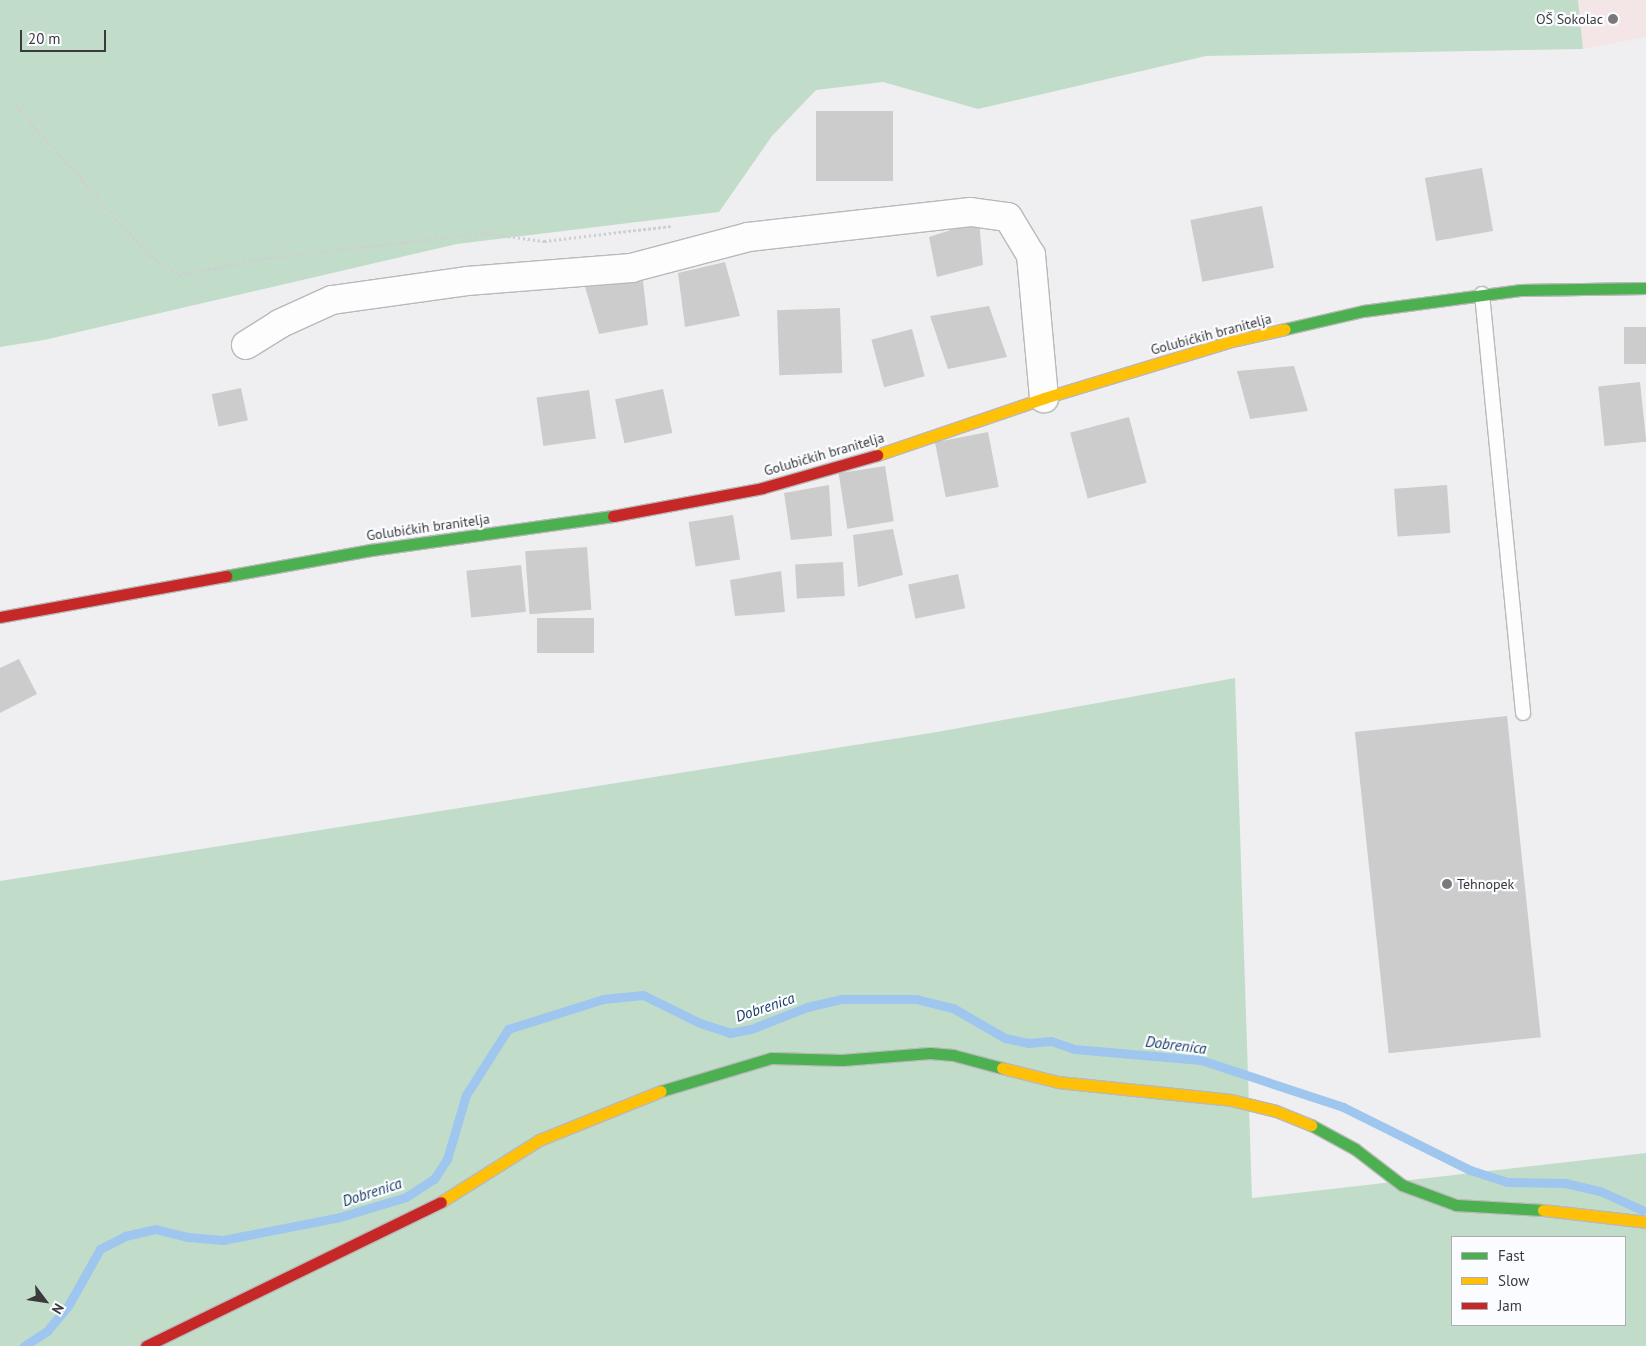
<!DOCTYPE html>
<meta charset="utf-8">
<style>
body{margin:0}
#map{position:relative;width:1646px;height:1346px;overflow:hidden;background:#efeff2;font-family:"PT Sans",sans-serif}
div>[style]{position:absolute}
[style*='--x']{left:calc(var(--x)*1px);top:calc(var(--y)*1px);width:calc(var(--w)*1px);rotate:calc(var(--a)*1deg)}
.education>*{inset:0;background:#f4e5e6}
.green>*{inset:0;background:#c1ddca}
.stream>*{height:9px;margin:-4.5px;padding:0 4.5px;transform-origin:4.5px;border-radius:4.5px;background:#9ec6ee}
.building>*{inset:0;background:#cccccd;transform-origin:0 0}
.path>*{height:3px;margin-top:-1.5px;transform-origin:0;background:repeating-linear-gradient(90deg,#cfcfd0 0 2.5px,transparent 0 5px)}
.roads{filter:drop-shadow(1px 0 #b9b9ba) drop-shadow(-1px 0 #b9b9ba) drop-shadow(0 1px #b9b9ba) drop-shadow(0 -1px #b9b9ba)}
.lane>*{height:14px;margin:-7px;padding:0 7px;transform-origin:7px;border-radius:7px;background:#fdfdfd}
.street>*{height:28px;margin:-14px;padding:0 14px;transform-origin:14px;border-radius:14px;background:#fdfdfd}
.fast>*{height:11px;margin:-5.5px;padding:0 5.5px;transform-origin:5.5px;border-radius:5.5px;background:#4caf50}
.slow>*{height:11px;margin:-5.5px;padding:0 5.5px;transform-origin:5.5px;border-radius:5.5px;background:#ffc107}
.jam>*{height:11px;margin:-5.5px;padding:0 5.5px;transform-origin:5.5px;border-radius:5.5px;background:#c62828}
.dots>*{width:14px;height:14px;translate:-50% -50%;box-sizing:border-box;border:2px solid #fbfcff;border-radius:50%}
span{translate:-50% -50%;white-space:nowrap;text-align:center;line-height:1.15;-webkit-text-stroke:4.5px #fbfcff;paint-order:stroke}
.poi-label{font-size:14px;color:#3a3a3c}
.right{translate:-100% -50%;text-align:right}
.left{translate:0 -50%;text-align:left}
.street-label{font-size:14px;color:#3a3a3c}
.water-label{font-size:15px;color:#0f385d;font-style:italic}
.legend{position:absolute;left:1451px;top:1236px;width:175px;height:90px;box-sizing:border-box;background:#fbfcff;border:1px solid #aeaeb1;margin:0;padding:6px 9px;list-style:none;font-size:15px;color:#3a3a3c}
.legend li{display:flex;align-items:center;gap:10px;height:25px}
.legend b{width:25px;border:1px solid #aeaeb1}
.north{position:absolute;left:20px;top:1276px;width:50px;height:50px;-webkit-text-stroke:4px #fbfcff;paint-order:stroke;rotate:121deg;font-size:14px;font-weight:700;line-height:20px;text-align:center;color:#3a3a3c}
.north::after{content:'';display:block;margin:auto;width:18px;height:22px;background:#3a3a3c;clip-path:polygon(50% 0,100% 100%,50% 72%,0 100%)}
.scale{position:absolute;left:20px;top:30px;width:86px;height:22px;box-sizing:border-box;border:2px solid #3a3a3c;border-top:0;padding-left:6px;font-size:15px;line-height:18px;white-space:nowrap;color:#3a3a3c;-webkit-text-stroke:4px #fbfcff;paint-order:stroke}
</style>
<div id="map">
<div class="education">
<div style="clip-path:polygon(1578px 0,1646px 0,1646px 37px,1583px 49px)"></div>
</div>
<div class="green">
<div style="clip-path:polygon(0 0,1578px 0,1583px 49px,1206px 56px,978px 109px,883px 82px,816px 90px,772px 136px,719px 212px,457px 244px,44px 340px,0 347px)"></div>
<div style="clip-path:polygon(evenodd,1235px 678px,1252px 1198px,1646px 1153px,1646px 1346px,0 1346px,0 881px,937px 732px,1235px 678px,1452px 1237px,1625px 1237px,1625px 1325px,1452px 1325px,1452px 1237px)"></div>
</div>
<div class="stream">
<div style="--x:24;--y:1346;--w:27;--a:-33"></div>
<div style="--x:47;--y:1331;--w:33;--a:-50"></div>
<div style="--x:68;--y:1306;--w:65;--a:-60.7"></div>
<div style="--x:100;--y:1249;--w:28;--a:-27"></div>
<div style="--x:125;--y:1236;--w:31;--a:-13"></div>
<div style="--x:155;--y:1229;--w:34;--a:14"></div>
<div style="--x:188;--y:1237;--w:35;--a:5"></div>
<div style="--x:223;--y:1240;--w:119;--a:-11.1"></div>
<div style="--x:340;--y:1217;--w:69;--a:-16.9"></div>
<div style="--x:406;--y:1197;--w:33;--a:-33"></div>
<div style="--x:434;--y:1179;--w:24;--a:-57"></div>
<div style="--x:447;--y:1159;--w:67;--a:-73.5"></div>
<div style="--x:466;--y:1095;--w:78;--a:-57.5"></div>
<div style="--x:508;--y:1029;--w:100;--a:-17.5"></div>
<div style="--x:603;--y:999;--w:40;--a:-5.7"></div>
<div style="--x:643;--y:995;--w:64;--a:26.2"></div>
<div style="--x:700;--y:1023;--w:32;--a:18"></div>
<div style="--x:730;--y:1033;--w:21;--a:-11"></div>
<div style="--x:751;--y:1029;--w:60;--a:-21.4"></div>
<div style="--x:807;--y:1007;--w:36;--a:-13"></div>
<div style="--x:842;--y:999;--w:74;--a:0"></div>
<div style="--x:916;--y:999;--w:38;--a:14"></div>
<div style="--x:953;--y:1008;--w:60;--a:30"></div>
<div style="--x:1005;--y:1038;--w:24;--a:12"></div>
<div style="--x:1028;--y:1043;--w:23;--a:-5"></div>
<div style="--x:1051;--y:1041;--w:24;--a:19"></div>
<div style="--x:1074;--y:1049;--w:127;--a:5"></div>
<div style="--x:1201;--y:1060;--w:150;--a:18.3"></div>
<div style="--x:1343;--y:1107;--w:142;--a:26.4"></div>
<div style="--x:1470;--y:1170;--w:39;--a:18"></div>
<div style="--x:1507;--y:1182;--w:58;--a:1"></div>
<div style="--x:1565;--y:1183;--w:36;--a:13"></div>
<div style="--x:1600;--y:1191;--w:46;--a:24.3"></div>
</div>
<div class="building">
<div style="left:816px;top:111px;width:77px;height:70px"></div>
<div style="left:1482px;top:168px;width:64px;height:58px;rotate:80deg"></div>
<div style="left:1262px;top:206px;width:63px;height:73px;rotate:79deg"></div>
<div style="clip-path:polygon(979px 221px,983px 265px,937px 277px,929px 237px)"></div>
<div style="clip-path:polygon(725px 262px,740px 316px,685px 327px,678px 273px)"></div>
<div style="clip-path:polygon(643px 281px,648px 325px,599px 334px,585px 287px)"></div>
<div style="clip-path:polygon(989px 306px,1007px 357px,948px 369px,930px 316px)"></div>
<div style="left:840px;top:308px;width:65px;height:63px;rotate:88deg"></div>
<div style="left:1624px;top:327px;width:22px;height:37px"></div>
<div style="left:912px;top:329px;width:49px;height:42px;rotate:75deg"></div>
<div style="clip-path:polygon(1294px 366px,1308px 411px,1250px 419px,1237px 371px)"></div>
<div style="left:1640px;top:382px;width:60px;height:42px;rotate:84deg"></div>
<div style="left:241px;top:388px;width:33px;height:30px;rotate:78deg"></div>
<div style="left:663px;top:389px;width:45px;height:49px;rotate:78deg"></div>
<div style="left:589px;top:390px;width:49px;height:53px;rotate:82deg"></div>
<div style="left:1129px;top:417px;width:68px;height:61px;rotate:75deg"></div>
<div style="left:988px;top:432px;width:56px;height:54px;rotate:79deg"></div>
<div style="left:885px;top:466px;width:56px;height:47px;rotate:81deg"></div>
<div style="clip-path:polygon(829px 485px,832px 536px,791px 540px,784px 493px)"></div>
<div style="left:1447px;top:485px;width:48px;height:53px;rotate:86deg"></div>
<div style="left:733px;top:515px;width:45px;height:45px;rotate:81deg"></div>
<div style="clip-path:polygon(893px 529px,903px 575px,858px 587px,853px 535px)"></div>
<div style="left:587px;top:547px;width:63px;height:62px;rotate:86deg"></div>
<div style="left:843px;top:562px;width:34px;height:48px;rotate:87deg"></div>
<div style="left:521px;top:565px;width:47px;height:55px;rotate:84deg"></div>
<div style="clip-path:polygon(781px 571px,785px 612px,735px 616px,730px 580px)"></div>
<div style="left:958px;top:574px;width:35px;height:51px;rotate:78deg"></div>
<div style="left:594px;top:618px;width:35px;height:57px;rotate:90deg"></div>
<div style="clip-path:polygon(19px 659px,37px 694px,0 713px,0 668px)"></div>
<div style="left:1507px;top:716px;width:323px;height:153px;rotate:84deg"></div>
</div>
<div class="path">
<div style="--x:16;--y:106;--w:201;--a:48.2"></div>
<div style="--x:150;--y:256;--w:35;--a:33"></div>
<div style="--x:179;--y:275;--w:89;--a:-11.1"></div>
<div style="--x:266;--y:258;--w:218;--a:-6.6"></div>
<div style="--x:483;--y:233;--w:62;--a:7.5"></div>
<div style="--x:544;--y:241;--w:128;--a:-6.7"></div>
</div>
<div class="roads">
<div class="lane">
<div style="--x:1482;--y:294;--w:421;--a:84.4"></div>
</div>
<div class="street">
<div style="--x:246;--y:345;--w:39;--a:-32"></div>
<div style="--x:279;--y:324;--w:58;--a:-24.4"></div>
<div style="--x:332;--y:300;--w:136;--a:-8"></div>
<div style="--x:467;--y:281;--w:165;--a:-4.5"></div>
<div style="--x:631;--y:268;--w:121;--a:-14.8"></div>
<div style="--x:748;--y:237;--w:224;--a:-6.4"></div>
<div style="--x:971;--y:212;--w:37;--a:8"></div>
<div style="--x:1008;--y:217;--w:44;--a:58.8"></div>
<div style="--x:1031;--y:255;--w:144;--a:84.8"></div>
</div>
<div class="fast">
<div style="--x:1285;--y:329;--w:80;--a:-13"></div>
<div style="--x:1363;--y:311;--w:158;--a:-7.6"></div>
<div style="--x:1520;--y:290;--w:126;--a:-0.9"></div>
<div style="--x:226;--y:576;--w:147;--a:-10.2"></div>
<div style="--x:371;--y:550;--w:244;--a:-8"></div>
<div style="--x:661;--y:1091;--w:115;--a:-16.7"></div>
<div style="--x:771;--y:1058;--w:71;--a:1.6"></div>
<div style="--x:842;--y:1060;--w:88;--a:-4.5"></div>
<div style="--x:930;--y:1053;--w:23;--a:5"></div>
<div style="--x:953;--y:1055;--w:51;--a:14.9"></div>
<div style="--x:1311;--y:1125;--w:50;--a:28.6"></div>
<div style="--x:1355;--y:1149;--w:59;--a:37.5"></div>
<div style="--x:1402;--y:1185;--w:58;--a:20.3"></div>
<div style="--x:1456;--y:1205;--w:87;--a:3.3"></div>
</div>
<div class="slow">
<div style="--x:877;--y:455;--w:176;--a:-18.8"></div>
<div style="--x:1044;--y:398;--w:192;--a:-16.9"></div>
<div style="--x:1228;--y:342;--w:58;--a:-12.8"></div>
<div style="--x:1002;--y:1068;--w:58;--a:14"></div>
<div style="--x:1058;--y:1082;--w:174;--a:5.9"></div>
<div style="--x:1231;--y:1100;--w:46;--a:13.7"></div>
<div style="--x:1276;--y:1111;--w:38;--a:22"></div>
<div style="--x:441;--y:1202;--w:116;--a:-32.3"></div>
<div style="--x:539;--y:1140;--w:131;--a:-21.9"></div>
<div style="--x:1543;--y:1210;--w:104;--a:6.6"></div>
</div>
<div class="jam">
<div style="--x:613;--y:516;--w:152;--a:-10.6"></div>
<div style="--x:762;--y:488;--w:120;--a:-16"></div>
<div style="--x:0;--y:617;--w:230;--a:-10.3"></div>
<div style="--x:146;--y:1346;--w:328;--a:-26"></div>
</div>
</div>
<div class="dots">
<div style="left:1613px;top:19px;background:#79797c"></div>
<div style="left:1447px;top:884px;background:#79797c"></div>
</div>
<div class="poi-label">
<span class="right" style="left:1603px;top:19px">OŠ Sokolac</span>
<span class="left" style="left:1457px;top:884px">Tehnopek</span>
</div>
<div class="street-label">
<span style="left:1211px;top:334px;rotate:-15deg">Golubićkih branitelja</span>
<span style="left:824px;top:454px;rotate:-16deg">Golubićkih branitelja</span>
<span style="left:428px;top:527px;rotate:-8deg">Golubićkih branitelja</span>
</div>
<div class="water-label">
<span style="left:765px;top:1007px;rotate:-19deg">Dobrenica</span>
<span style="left:1176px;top:1045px;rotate:7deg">Dobrenica</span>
<span style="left:372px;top:1192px;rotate:-18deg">Dobrenica</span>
</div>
<ul class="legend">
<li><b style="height:6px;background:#4caf50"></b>Fast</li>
<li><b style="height:6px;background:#ffc107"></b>Slow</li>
<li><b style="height:6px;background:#c62828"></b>Jam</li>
</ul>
<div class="north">N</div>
<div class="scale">20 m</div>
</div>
